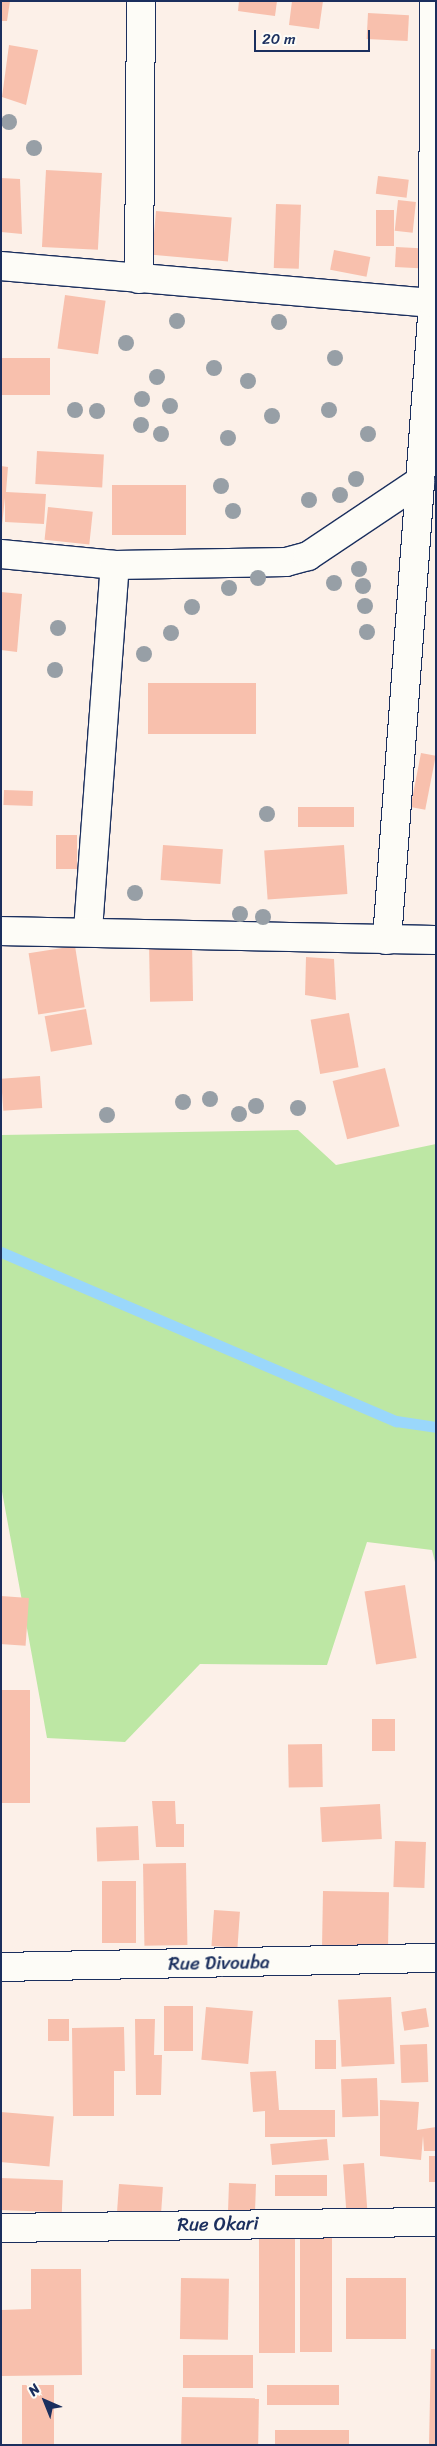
<!DOCTYPE html>
<style>
body{margin:0}
#map{position:relative;width:437px;height:2446px;overflow:hidden;background:#fcf0e8;font-family:Sriracha,sans-serif}
div>[style]{position:absolute}
[style*='--x']{left:calc(var(--x)*1px);top:calc(var(--y)*1px);width:calc(var(--w)*1px);rotate:calc(var(--a)*1deg)}
.green>*{inset:0;background:#bde7a4}
.stream>*{height:11px;margin:-5.5px;padding:0 5.5px;transform-origin:5.5px;border-radius:5.5px;background:#9ad7fb}
.building>*{inset:0;background:#f8c0ad;transform-origin:0 0}
.roads{filter:drop-shadow(1px 0 #1b2f5e) drop-shadow(-1px 0 #1b2f5e) drop-shadow(0 1px #1b2f5e) drop-shadow(0 -1px #1b2f5e)}
.street>*{height:28px;margin:-14px;padding:0 14px;transform-origin:14px;border-radius:14px;background:#fdfcf7}
.trees>*{width:16px;height:16px;margin:-8px;border-radius:50%;background:#979fa6}
span{translate:-50% -50%;white-space:nowrap;text-align:center;line-height:1.15;-webkit-text-stroke:5px #fdfcf7;paint-order:stroke}
.street-label{font-size:19px;color:#1b2f5e}
.frame{position:absolute;inset:0;border:2px solid #1b2f5e;pointer-events:none}
.north{position:absolute;left:20px;top:2376px;width:50px;height:50px;-webkit-text-stroke:4px #fdfcf7;paint-order:stroke;rotate:316deg;font-size:14px;font-weight:700;line-height:20px;text-align:center;color:#1b2f5e}
.north::after{content:'';display:block;margin:auto;width:18px;height:22px;background:#1b2f5e;clip-path:polygon(50% 0,100% 100%,50% 72%,0 100%)}
.scale{position:absolute;left:254px;top:30px;width:116px;height:22px;box-sizing:border-box;border:2px solid #1b2f5e;border-top:0;padding-left:6px;font-size:15px;line-height:18px;white-space:nowrap;color:#1b2f5e;-webkit-text-stroke:4px #fdfcf7;paint-order:stroke}
</style>
<div id="map">
<div class="green">
<div style="clip-path:polygon(298px 1130px,336px 1165px,436px 1144px,436px 1566px,432px 1550px,367px 1542px,327px 1665px,200px 1664px,125px 1742px,47px 1738px,1px 1486px,1px 1135px)"></div>
</div>
<div class="stream">
<div style="--x:1;--y:1252;--w:430;--a:23.2"></div>
<div style="--x:396;--y:1421;--w:40;--a:8.5"></div>
</div>
<div class="building">
<div style="clip-path:polygon(1px 1px,10px 1px,7px 21px,1px 21px)"></div>
<div style="clip-path:polygon(239px 1px,277px 1px,275px 16px,238px 11px)"></div>
<div style="clip-path:polygon(292px 1px,323px 1px,319px 29px,289px 25px)"></div>
<div style="left:368px;top:13px;width:41px;height:26px;rotate:3deg"></div>
<div style="clip-path:polygon(9px 45px,38px 50px,26px 105px,2px 97px)"></div>
<div style="left:46px;top:170px;width:56px;height:77px;rotate:3deg"></div>
<div style="left:378px;top:176px;width:31px;height:18px;rotate:7deg"></div>
<div style="clip-path:polygon(1px 178px,20px 179px,22px 234px,1px 232px)"></div>
<div style="left:398px;top:200px;width:18px;height:31px;rotate:6deg"></div>
<div style="left:276px;top:204px;width:25px;height:64px;rotate:2deg"></div>
<div style="left:376px;top:210px;width:18px;height:36px"></div>
<div style="left:156px;top:211px;width:76px;height:44px;rotate:5deg"></div>
<div style="left:396px;top:247px;width:34px;height:20px;rotate:3deg"></div>
<div style="left:334px;top:250px;width:37px;height:20px;rotate:11deg"></div>
<div style="left:65px;top:295px;width:41px;height:54px;rotate:8deg"></div>
<div style="left:1px;top:358px;width:49px;height:37px"></div>
<div style="left:37px;top:451px;width:67px;height:33px;rotate:3deg"></div>
<div style="clip-path:polygon(1px 466px,8px 467px,6px 492px,46px 494px,44px 524px,5px 522px,5px 498px,1px 534px)"></div>
<div style="left:112px;top:485px;width:74px;height:50px"></div>
<div style="left:48px;top:507px;width:45px;height:33px;rotate:6deg"></div>
<div style="clip-path:polygon(1px 592px,22px 594px,17px 652px,1px 650px)"></div>
<div style="left:148px;top:683px;width:108px;height:51px"></div>
<div style="left:421px;top:753px;width:15px;height:55px;rotate:11deg"></div>
<div style="left:4px;top:790px;width:29px;height:15px;rotate:2deg"></div>
<div style="left:298px;top:807px;width:56px;height:20px"></div>
<div style="left:56px;top:835px;width:21px;height:34px"></div>
<div style="left:163px;top:845px;width:60px;height:35px;rotate:4deg"></div>
<div style="left:344px;top:845px;width:49px;height:80px;rotate:86deg"></div>
<div style="left:192px;top:941px;width:60px;height:43px;rotate:89deg"></div>
<div style="left:75px;top:946px;width:62px;height:47px;rotate:81deg"></div>
<div style="clip-path:polygon(306px 957px,334px 959px,336px 1000px,305px 995px)"></div>
<div style="left:86px;top:1009px;width:36px;height:42px;rotate:80deg"></div>
<div style="left:349px;top:1013px;width:55px;height:39px;rotate:80deg"></div>
<div style="left:385px;top:1068px;width:60px;height:54px;rotate:76deg"></div>
<div style="left:40px;top:1076px;width:32px;height:39px;rotate:86deg"></div>
<div style="left:405px;top:1585px;width:74px;height:41px;rotate:81deg"></div>
<div style="left:1px;top:1596px;width:28px;height:48px;rotate:4deg"></div>
<div style="left:1px;top:1690px;width:29px;height:113px"></div>
<div style="left:395px;top:1719px;width:32px;height:23px;rotate:90deg"></div>
<div style="left:322px;top:1744px;width:43px;height:34px;rotate:89deg"></div>
<div style="clip-path:polygon(152px 1801px,175px 1801px,176px 1824px,184px 1824px,184px 1847px,156px 1847px)"></div>
<div style="left:380px;top:1804px;width:35px;height:60px;rotate:87deg"></div>
<div style="left:138px;top:1826px;width:34px;height:42px;rotate:88deg"></div>
<div style="left:395px;top:1841px;width:31px;height:46px;rotate:2deg"></div>
<div style="left:186px;top:1863px;width:82px;height:43px;rotate:89deg"></div>
<div style="left:102px;top:1881px;width:34px;height:62px"></div>
<div style="left:323px;top:1891px;width:66px;height:55px;rotate:1deg"></div>
<div style="left:214px;top:1910px;width:26px;height:36px;rotate:4deg"></div>
<div style="left:391px;top:1997px;width:67px;height:53px;rotate:87deg"></div>
<div style="left:164px;top:2006px;width:29px;height:45px"></div>
<div style="left:206px;top:2007px;width:47px;height:53px;rotate:5deg"></div>
<div style="left:426px;top:2008px;width:19px;height:25px;rotate:81deg"></div>
<div style="left:48px;top:2019px;width:21px;height:22px"></div>
<div style="clip-path:polygon(135px 2019px,155px 2019px,154px 2055px,162px 2055px,161px 2095px,136px 2095px)"></div>
<div style="clip-path:polygon(124px 2027px,125px 2071px,114px 2071px,114px 2116px,73px 2116px,72px 2028px)"></div>
<div style="left:315px;top:2040px;width:21px;height:29px"></div>
<div style="left:427px;top:2044px;width:38px;height:27px;rotate:88deg"></div>
<div style="clip-path:polygon(276px 2071px,279px 2110px,335px 2110px,335px 2137px,265px 2137px,265px 2111px,253px 2112px,250px 2072px)"></div>
<div style="left:377px;top:2078px;width:38px;height:36px;rotate:88deg"></div>
<div style="clip-path:polygon(380px 2100px,419px 2102px,417px 2130px,436px 2127px,436px 2151px,424px 2151px,423px 2136px,421px 2160px,380px 2156px)"></div>
<div style="left:1px;top:2112px;width:53px;height:50px;rotate:5deg"></div>
<div style="left:327px;top:2139px;width:21px;height:57px;rotate:85deg"></div>
<div style="left:429px;top:2156px;width:7px;height:26px"></div>
<div style="left:364px;top:2163px;width:51px;height:21px;rotate:86deg"></div>
<div style="left:327px;top:2175px;width:21px;height:52px;rotate:90deg"></div>
<div style="left:1px;top:2178px;width:62px;height:32px;rotate:2deg"></div>
<div style="left:229px;top:2183px;width:27px;height:33px;rotate:2deg"></div>
<div style="left:119px;top:2184px;width:44px;height:29px;rotate:4deg"></div>
<div style="left:259px;top:2232px;width:36px;height:121px"></div>
<div style="left:300px;top:2232px;width:32px;height:120px"></div>
<div style="clip-path:polygon(31px 2269px,81px 2269px,82px 2375px,1px 2376px,1px 2310px,31px 2309px)"></div>
<div style="left:181px;top:2278px;width:48px;height:61px;rotate:1deg"></div>
<div style="left:346px;top:2278px;width:60px;height:61px"></div>
<div style="clip-path:polygon(431px 2349px,436px 2349px,436px 2445px,429px 2445px)"></div>
<div style="left:183px;top:2355px;width:70px;height:33px"></div>
<div style="left:54px;top:2385px;width:60px;height:32px;rotate:90deg"></div>
<div style="left:339px;top:2385px;width:20px;height:72px;rotate:90deg"></div>
<div style="left:182px;top:2397px;width:77px;height:48px;rotate:1deg"></div>
<div style="left:275px;top:2430px;width:74px;height:15px"></div>
</div>
<div class="roads">
<div class="street">
<div style="--x:1;--y:266;--w:434;--a:4.9"></div>
<div style="--x:139;--y:279;--w:278;--a:-89.6"></div>
<div style="--x:1;--y:554;--w:115;--a:5.5"></div>
<div style="--x:115;--y:565;--w:171;--a:-1"></div>
<div style="--x:286;--y:562;--w:23;--a:-15"></div>
<div style="--x:308;--y:556;--w:135;--a:-33.8"></div>
<div style="--x:88;--y:930;--w:366;--a:-85.8"></div>
<div style="--x:1;--y:931;--w:435;--a:1.2"></div>
<div style="--x:387;--y:940;--w:639;--a:-85.87"></div>
<div style="--x:433;--y:303;--w:302;--a:-89.8"></div>
<div style="--x:1;--y:1967;--w:435;--a:-1.2"></div>
<div style="--x:1;--y:2228;--w:435;--a:-0.8"></div>
</div>
</div>
<div class="trees">
<div style="left:9px;top:122px"></div>
<div style="left:34px;top:148px"></div>
<div style="left:177px;top:321px"></div>
<div style="left:279px;top:322px"></div>
<div style="left:126px;top:343px"></div>
<div style="left:335px;top:358px"></div>
<div style="left:214px;top:368px"></div>
<div style="left:157px;top:377px"></div>
<div style="left:248px;top:381px"></div>
<div style="left:142px;top:399px"></div>
<div style="left:170px;top:406px"></div>
<div style="left:75px;top:410px"></div>
<div style="left:329px;top:410px"></div>
<div style="left:97px;top:411px"></div>
<div style="left:272px;top:416px"></div>
<div style="left:141px;top:425px"></div>
<div style="left:161px;top:434px"></div>
<div style="left:368px;top:434px"></div>
<div style="left:228px;top:438px"></div>
<div style="left:356px;top:479px"></div>
<div style="left:221px;top:486px"></div>
<div style="left:340px;top:495px"></div>
<div style="left:309px;top:500px"></div>
<div style="left:233px;top:511px"></div>
<div style="left:359px;top:569px"></div>
<div style="left:258px;top:578px"></div>
<div style="left:334px;top:583px"></div>
<div style="left:363px;top:586px"></div>
<div style="left:229px;top:588px"></div>
<div style="left:365px;top:606px"></div>
<div style="left:192px;top:607px"></div>
<div style="left:58px;top:628px"></div>
<div style="left:367px;top:632px"></div>
<div style="left:171px;top:633px"></div>
<div style="left:144px;top:654px"></div>
<div style="left:55px;top:670px"></div>
<div style="left:267px;top:814px"></div>
<div style="left:135px;top:893px"></div>
<div style="left:240px;top:914px"></div>
<div style="left:263px;top:917px"></div>
<div style="left:210px;top:1099px"></div>
<div style="left:183px;top:1102px"></div>
<div style="left:256px;top:1106px"></div>
<div style="left:298px;top:1108px"></div>
<div style="left:239px;top:1114px"></div>
<div style="left:107px;top:1115px"></div>
</div>
<div class="street-label">
<span style="left:219px;top:1963px;rotate:-1deg">Rue Divouba</span>
<span style="left:218px;top:2224px;rotate:-1deg">Rue Okari</span>
</div>
<div class="frame"></div>
<div class="north">N</div>
<div class="scale">20 m</div>
</div>
